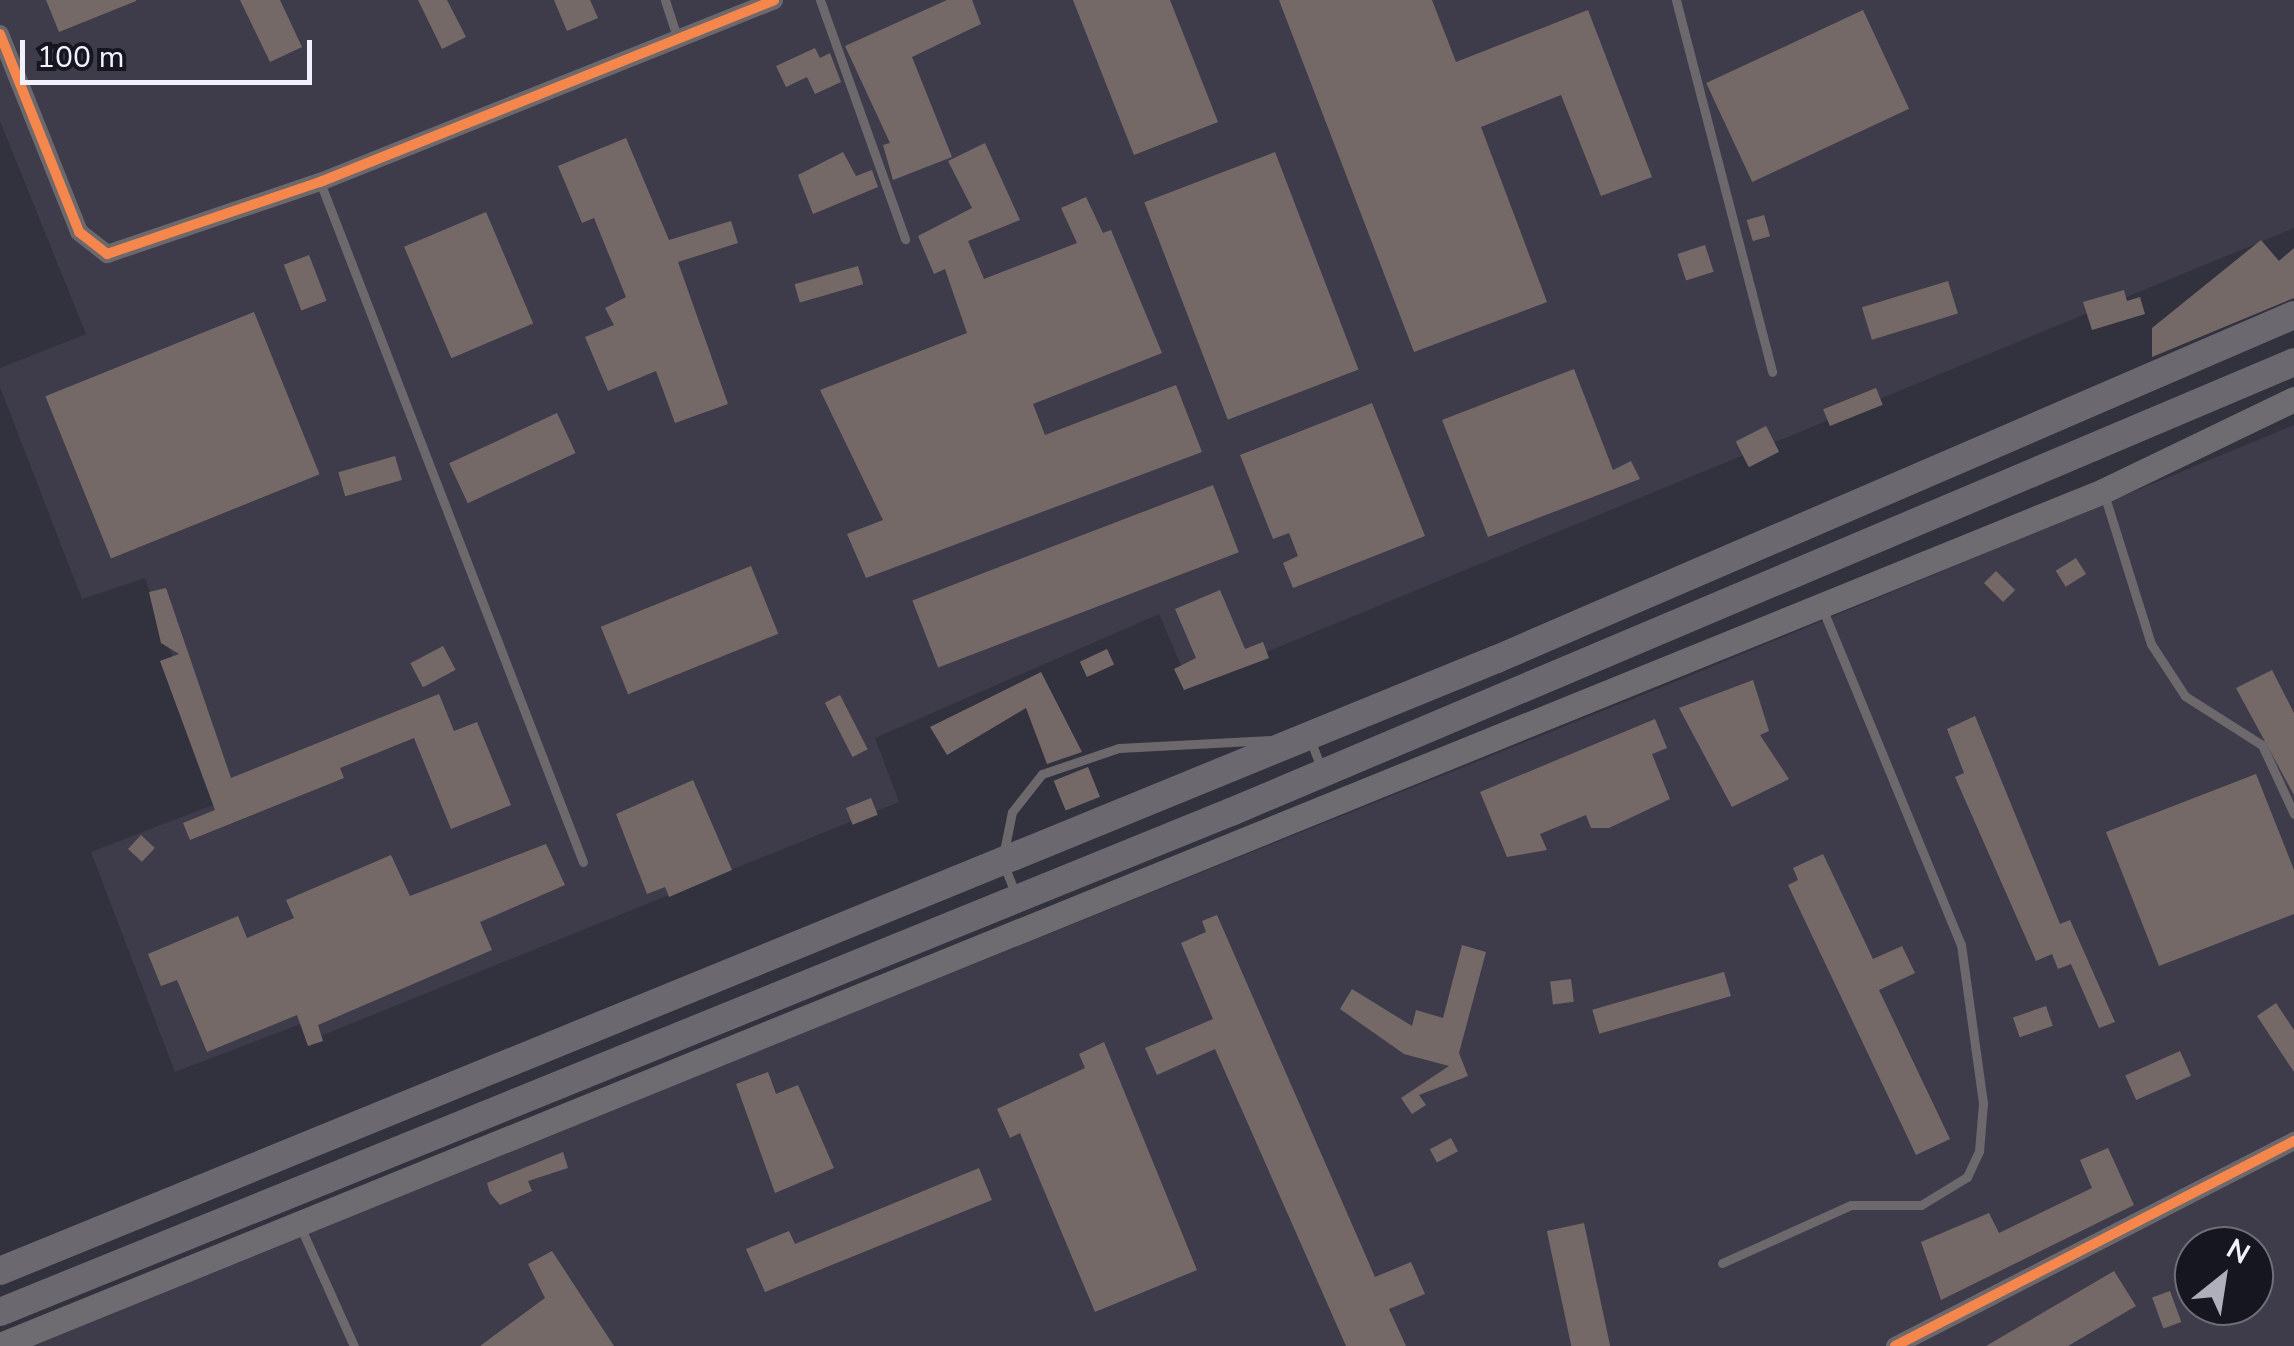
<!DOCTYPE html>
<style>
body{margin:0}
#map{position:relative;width:2294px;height:1346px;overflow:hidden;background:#32313e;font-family:"Nunito Sans",sans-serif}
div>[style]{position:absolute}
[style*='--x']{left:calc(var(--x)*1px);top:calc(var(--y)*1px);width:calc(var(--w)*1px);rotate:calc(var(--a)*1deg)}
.industrial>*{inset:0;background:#3e3c4b}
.building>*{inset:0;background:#756968;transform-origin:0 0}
.service>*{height:9px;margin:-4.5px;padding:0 4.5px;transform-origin:4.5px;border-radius:4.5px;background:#6d686c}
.minor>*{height:18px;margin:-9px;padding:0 9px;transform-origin:9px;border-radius:9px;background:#6d686c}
.secondary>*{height:25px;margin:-12.5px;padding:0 12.5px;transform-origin:12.5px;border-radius:12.5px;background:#6f6c71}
.trunk>*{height:28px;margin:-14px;padding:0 14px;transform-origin:14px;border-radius:14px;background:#6c6870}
.cycleway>*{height:10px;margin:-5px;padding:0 5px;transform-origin:5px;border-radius:5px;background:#f5874c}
span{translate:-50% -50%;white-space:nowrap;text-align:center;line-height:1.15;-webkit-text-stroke:10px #161620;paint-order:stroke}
.north{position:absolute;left:2174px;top:1226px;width:100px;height:100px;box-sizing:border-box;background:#161620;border:2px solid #6e6e79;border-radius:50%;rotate:30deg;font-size:28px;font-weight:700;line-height:40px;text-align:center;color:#f2f2fe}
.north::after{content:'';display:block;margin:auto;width:35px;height:45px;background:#afaebb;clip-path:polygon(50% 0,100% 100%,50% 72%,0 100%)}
.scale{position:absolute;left:20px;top:40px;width:292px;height:45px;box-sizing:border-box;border:5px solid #f2f2fe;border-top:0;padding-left:12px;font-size:30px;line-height:35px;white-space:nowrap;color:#f2f2fe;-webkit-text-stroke:8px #161620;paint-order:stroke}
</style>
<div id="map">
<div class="industrial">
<div style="clip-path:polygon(0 0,2294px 0,2294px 228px,1189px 684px,1159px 614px,875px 738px,899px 802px,313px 1039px,306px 1022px,175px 1072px,91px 852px,223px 801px,145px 578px,82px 599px,0 387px,0 368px,86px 334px,0 121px)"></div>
<div style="clip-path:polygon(evenodd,2294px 425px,2294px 1346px,25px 1346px,1682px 679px,2294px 425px,2194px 1246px,2254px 1246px,2254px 1306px,2194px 1306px,2194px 1246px)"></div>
</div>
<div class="building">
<div style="clip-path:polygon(46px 0,136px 0,136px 1px,59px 32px)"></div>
<div style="clip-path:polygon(240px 0,280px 0,302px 47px,270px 62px)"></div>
<div style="clip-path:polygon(418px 0,447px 0,466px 37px,442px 49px)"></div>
<div style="clip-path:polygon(554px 0,590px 0,598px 18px,567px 31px)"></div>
<div style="clip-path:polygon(947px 0,972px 0,981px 24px,912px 57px,952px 157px,893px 180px,883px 145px,890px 143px,845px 46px)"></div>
<div style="clip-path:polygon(1073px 0,1170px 0,1218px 122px,1134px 155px)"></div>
<div style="clip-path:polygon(1279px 0,1432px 0,1456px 62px,1588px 10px,1652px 177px,1601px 196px,1561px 95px,1481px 127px,1547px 302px,1414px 352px)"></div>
<div style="left:1863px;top:10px;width:109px;height:173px;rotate:65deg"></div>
<div style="clip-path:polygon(815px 48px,820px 58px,830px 53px,841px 82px,815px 94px,807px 77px,786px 87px,776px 66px)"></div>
<div style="clip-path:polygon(626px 138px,669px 240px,731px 221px,738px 243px,678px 262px,728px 404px,675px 423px,656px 371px,608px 391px,585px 337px,614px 325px,605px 308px,626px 297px,594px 218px,582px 223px,558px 166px)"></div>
<div style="clip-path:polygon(985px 143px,1020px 220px,968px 241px,984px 279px,1077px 243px,1061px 208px,1086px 197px,1103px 233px,1111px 230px,1162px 353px,1033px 404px,1045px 435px,1176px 385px,1202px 452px,866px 578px,847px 534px,883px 520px,820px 390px,967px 333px,945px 269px,934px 274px,918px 236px,972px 208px,948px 161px)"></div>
<div style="clip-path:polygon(843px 152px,856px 176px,872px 170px,878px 187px,813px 214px,798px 175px)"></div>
<div style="left:1275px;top:152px;width:233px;height:140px;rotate:69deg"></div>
<div style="left:486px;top:212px;width:121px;height:89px;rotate:67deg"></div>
<div style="left:1764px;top:215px;width:22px;height:18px;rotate:74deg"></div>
<div style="clip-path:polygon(2261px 240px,2279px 261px,2294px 248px,2294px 298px,2152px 357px,2152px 328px)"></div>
<div style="left:1705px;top:245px;width:28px;height:29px;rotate:72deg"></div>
<div style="left:309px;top:255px;width:49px;height:27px;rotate:69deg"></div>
<div style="left:858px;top:266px;width:19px;height:66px;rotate:74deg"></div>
<div style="left:1948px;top:281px;width:34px;height:90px;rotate:73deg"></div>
<div style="clip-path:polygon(2124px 290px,2127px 301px,2140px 297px,2145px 314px,2092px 330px,2083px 302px)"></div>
<div style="left:254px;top:312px;width:175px;height:225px;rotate:68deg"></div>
<div style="clip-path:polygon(1574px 369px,1613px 470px,1631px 461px,1640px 479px,1488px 537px,1442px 420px)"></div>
<div style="left:1876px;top:388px;width:18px;height:57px;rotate:68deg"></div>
<div style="clip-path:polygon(1372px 403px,1425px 536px,1293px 588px,1283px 563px,1298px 556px,1289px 533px,1273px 539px,1240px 455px)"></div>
<div style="left:557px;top:413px;width:44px;height:119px;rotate:65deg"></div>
<div style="left:1766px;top:426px;width:29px;height:34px;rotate:63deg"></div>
<div style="left:395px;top:456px;width:25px;height:59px;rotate:74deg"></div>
<div style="left:1213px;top:485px;width:72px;height:322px;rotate:69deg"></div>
<div style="left:2076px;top:558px;width:19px;height:24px;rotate:58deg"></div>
<div style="left:751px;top:566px;width:73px;height:162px;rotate:68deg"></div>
<div style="left:1996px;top:571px;width:27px;height:17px;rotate:45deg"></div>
<div style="clip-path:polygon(166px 588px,231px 778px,439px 694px,454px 731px,477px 722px,511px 805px,451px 829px,414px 738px,340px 768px,344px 778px,190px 840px,183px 823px,215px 810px,160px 661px,179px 654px,161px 643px,149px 592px)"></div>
<div style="clip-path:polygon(1220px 590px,1245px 649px,1263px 642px,1269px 658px,1184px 690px,1174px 669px,1196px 658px,1175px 609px)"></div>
<div style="left:443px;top:646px;width:27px;height:37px;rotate:62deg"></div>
<div style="left:1107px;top:649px;width:17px;height:30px;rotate:65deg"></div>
<div style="clip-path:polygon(2272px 670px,2294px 713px,2294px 795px,2236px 688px)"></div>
<div style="clip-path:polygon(1041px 672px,1082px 752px,1047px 764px,1026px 708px,947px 755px,930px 727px)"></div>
<div style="clip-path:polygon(1753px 680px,1769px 731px,1760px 735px,1789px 779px,1732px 807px,1679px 708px)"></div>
<div style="left:840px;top:695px;width:61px;height:17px;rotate:63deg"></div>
<div style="clip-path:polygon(1975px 716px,2060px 924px,2070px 920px,2115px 1022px,2099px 1028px,2071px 964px,2058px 969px,2052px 954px,2036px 961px,1955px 777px,1964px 773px,1947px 729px)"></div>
<div style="clip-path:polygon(1655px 719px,1667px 748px,1652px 754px,1670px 799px,1609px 828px,1591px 828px,1586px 815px,1540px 834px,1547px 850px,1507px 857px,1480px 792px)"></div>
<div style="left:1088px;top:767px;width:32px;height:37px;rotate:68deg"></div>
<div style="clip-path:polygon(2256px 774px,2294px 870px,2294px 914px,2159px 966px,2106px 832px)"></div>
<div style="clip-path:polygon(693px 780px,732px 870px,669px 897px,665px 887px,647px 894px,616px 814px)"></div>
<div style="left:871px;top:798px;width:18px;height:27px;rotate:68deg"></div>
<div style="left:141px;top:835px;width:19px;height:19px;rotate:43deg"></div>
<div style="clip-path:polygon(546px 844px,565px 885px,480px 922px,492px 950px,318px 1025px,323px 1041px,308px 1046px,297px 1015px,207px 1052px,177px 980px,161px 986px,148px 954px,238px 916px,247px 938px,294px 918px,286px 900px,391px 855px,410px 896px)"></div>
<div style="clip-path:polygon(1823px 854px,1873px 959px,1902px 946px,1915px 973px,1879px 990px,1950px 1139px,1916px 1155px,1788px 885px,1798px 880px,1793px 868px)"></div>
<div style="clip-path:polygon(1217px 915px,1375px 1277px,1411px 1262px,1425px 1294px,1389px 1309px,1406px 1346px,1346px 1346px,1215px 1049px,1157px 1075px,1145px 1048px,1213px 1019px,1181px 943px,1206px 932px,1202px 921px)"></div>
<div style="clip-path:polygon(1462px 945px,1486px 952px,1459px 1053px,1468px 1076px,1419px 1095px,1426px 1105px,1412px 1114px,1401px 1098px,1449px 1066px,1404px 1054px,1340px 1009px,1352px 989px,1412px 1026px,1416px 1010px,1443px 1018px)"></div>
<div style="left:1724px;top:972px;width:25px;height:137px;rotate:74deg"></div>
<div style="left:1571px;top:979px;width:23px;height:21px;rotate:83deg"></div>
<div style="clip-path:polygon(2276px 1003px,2294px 1030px,2294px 1072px,2257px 1016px)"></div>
<div style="left:2046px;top:1006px;width:21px;height:35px;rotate:71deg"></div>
<div style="clip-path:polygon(1104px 1042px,1197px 1270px,1095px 1312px,1020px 1133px,1010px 1138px,997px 1109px,1085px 1068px,1079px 1054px)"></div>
<div style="left:2180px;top:1051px;width:27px;height:60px;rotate:66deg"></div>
<div style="clip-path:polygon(768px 1072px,776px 1094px,798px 1085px,834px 1168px,775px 1193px,736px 1084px)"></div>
<div style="left:1451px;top:1138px;width:15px;height:24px;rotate:62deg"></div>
<div style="clip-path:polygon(2108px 1148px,2134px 1205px,1941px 1300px,1921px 1242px,1989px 1213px,1999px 1233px,2092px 1188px,2080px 1160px)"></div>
<div style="clip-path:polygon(563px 1152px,568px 1168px,528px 1181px,532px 1191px,500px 1205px,490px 1193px,487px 1183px)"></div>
<div style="clip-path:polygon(979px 1168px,992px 1200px,765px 1292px,746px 1249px,789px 1231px,795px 1244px)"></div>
<div style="left:1584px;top:1223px;width:126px;height:38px;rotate:78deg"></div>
<div style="clip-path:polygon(552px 1251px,614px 1346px,480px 1346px,545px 1298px,528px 1264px)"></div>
<div style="clip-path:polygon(2114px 1271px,2136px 1306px,2068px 1346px,1986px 1346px)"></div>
<div style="left:2170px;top:1291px;width:33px;height:19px;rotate:70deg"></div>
</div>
<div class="service">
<div style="--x:665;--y:0;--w:40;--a:72"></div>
<div style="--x:820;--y:0;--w:254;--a:70.4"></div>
<div style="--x:1676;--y:0;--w:384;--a:75.5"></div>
<div style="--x:320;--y:182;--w:729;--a:68.86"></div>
<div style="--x:2104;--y:494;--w:157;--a:72.6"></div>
<div style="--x:2151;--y:644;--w:62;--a:56.8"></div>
<div style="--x:2185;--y:696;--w:91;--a:32.5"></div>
<div style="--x:2262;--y:745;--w:76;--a:65.1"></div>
<div style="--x:1310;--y:739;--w:34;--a:69"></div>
<div style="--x:1016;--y:895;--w:37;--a:-112"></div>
<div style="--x:1002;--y:861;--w:50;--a:-78.5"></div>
<div style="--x:1012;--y:812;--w:48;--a:-51.7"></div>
<div style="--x:1042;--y:774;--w:81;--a:-18.7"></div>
<div style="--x:1119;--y:748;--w:152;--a:-3"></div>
<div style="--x:300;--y:1226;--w:132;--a:65.8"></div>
<div style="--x:1722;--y:1263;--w:141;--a:-24.2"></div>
<div style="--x:1851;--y:1205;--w:70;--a:0"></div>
<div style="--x:1921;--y:1205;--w:54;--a:-31.3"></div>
<div style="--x:1967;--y:1177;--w:29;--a:-65"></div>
<div style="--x:1979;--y:1151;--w:48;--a:-85.2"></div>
<div style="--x:1983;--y:1103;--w:160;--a:-97.9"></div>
<div style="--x:1961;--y:945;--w:365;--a:-112.4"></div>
</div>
<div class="minor">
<div style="--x:0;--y:34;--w:213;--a:68.2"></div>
<div style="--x:79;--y:232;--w:36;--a:38"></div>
<div style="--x:107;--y:254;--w:225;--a:-18.7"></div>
<div style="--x:320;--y:182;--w:489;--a:-21.8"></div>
<div style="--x:1895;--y:1346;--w:449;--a:-27.2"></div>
</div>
<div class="secondary">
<div style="--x:0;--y:1345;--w:2270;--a:-22.1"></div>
<div style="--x:2103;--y:491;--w:212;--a:-25.7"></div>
</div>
<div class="trunk">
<div style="--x:0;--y:1271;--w:1617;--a:-22.24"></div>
<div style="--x:1497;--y:659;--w:868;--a:-23.35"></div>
<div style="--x:0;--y:1312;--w:1329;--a:-22.11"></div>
<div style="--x:1231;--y:812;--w:1154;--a:-22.94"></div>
</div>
<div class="cycleway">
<div style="--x:0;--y:34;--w:213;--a:68.2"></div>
<div style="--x:79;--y:232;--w:36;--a:38"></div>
<div style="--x:107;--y:254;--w:225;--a:-18.7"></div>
<div style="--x:320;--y:182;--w:489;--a:-21.8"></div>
<div style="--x:1895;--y:1346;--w:449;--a:-27.2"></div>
</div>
<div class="north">N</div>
<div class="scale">100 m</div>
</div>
